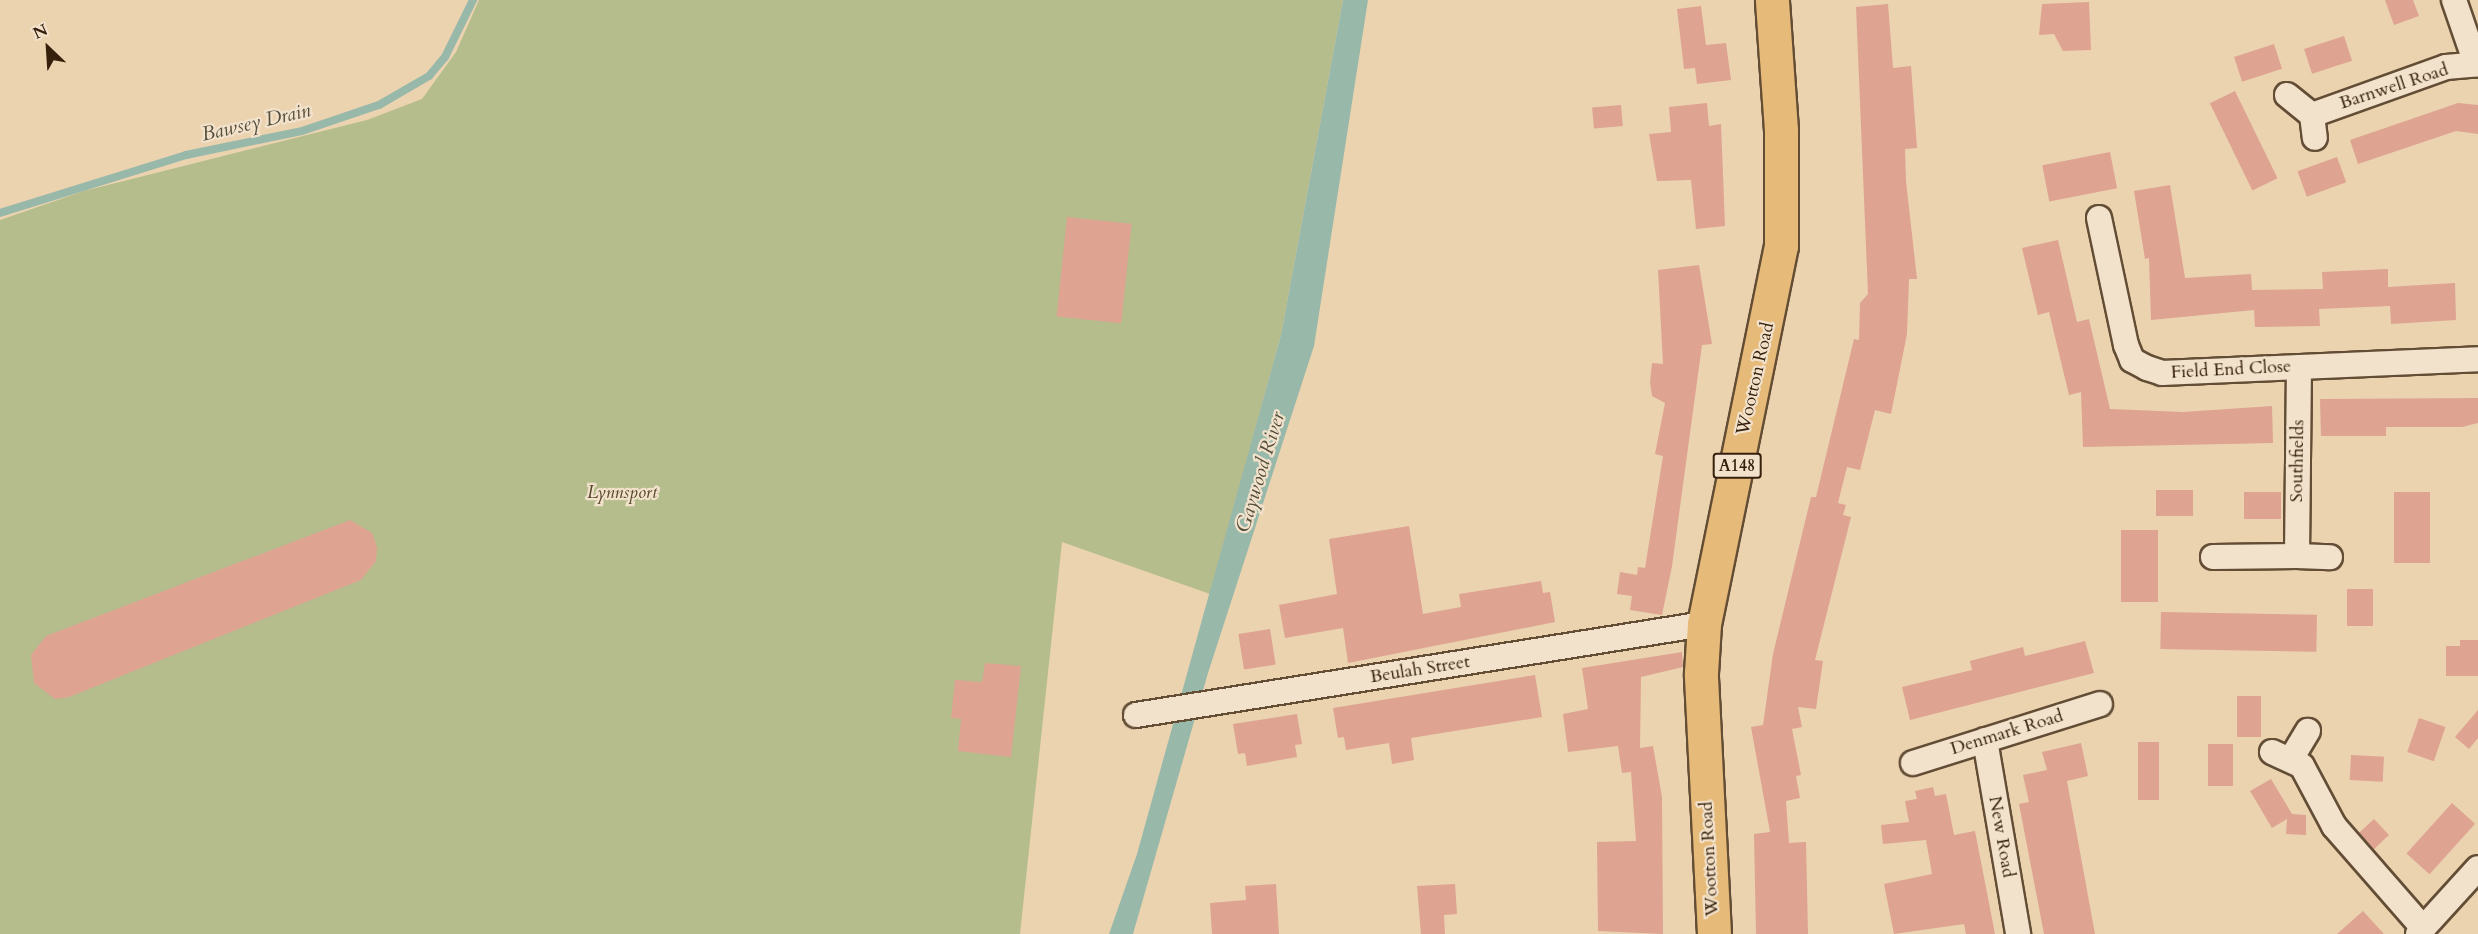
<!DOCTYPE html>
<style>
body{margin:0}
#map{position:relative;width:2478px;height:934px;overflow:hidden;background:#ebd3b0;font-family:Cardo,serif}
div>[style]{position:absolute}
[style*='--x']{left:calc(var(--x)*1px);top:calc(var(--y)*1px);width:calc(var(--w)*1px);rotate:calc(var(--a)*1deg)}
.green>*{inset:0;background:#b5bd8d}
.water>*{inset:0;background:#98b8aa}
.stream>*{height:8px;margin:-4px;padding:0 4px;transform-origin:4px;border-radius:4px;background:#98b8aa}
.building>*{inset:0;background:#dea391;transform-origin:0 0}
.roads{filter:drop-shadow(2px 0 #634d35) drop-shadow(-2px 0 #634d35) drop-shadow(0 2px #634d35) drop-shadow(0 -2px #634d35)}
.street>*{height:24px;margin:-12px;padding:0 12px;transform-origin:12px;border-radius:12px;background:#f2e2cc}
.primary>*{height:33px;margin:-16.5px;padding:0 16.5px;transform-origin:16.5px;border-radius:16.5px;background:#e6ba78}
span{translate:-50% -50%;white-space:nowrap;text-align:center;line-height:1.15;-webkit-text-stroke:4.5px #f2e2cc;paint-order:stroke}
.shield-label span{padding:2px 4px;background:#f2e2cc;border:2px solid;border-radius:4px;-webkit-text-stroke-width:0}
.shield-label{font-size:16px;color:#36200c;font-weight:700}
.street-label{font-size:18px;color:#36200c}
.park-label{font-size:18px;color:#56472c;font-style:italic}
.water-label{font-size:20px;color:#534e3b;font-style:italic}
.north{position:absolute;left:18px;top:18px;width:60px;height:60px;-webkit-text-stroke:4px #f2e2cc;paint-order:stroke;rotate:335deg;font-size:16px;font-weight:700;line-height:24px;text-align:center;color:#36200c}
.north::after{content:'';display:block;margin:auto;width:21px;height:27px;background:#36200c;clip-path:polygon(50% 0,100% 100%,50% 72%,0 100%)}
</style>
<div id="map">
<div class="green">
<div style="clip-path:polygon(479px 0,1343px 0,1281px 335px,1210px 594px,1062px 542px,1020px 934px,0 934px,0 220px,84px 191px,367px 120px,422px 99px,456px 52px)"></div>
</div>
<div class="water">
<div style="clip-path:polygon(1343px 0,1368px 0,1314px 346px,1208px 673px,1133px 934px,1109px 934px,1137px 854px,1281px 335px)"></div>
</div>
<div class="stream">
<div style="--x:0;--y:213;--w:195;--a:-17.3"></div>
<div style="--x:186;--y:155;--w:118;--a:-11.7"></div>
<div style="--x:302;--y:131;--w:81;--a:-18.7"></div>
<div style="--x:379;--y:105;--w:58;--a:-30.1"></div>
<div style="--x:429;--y:76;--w:25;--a:-50"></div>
<div style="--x:445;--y:57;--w:64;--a:-63.8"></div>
</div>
<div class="building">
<div style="clip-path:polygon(2385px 0,2413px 0,2419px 16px,2394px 25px)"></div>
<div style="clip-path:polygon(2089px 2px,2091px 50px,2063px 51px,2054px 34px,2039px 35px,2042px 4px)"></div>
<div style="clip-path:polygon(1888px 4px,1893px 68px,1911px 66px,1917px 148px,1905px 149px,1906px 181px,1917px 279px,1909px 279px,1907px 334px,1891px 414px,1875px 410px,1860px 470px,1847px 467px,1838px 503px,1846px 505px,1843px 515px,1851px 517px,1815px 660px,1823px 661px,1816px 709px,1798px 707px,1802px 727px,1792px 729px,1801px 775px,1796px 776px,1800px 798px,1786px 801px,1789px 843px,1806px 842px,1808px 934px,1756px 934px,1754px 834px,1770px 832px,1751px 727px,1763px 725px,1773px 654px,1811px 497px,1816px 497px,1854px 339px,1859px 340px,1860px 303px,1868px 294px,1856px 7px)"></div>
<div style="clip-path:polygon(1701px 6px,1706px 45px,1726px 43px,1731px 80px,1697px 84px,1695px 68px,1684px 69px,1677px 9px)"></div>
<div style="left:2344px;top:36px;width:26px;height:42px;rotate:72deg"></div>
<div style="left:2274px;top:44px;width:26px;height:42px;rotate:72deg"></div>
<div style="left:2235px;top:91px;width:97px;height:28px;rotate:64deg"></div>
<div style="clip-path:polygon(1707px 103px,1709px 126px,1721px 124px,1725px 226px,1696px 229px,1691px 180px,1657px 181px,1649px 134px,1671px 132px,1669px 107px)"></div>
<div style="clip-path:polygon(2458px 103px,2478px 105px,2478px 134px,2456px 131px,2358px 164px,2350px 140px)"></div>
<div style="left:1621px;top:105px;width:21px;height:29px;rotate:85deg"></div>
<div style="left:2110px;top:152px;width:37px;height:69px;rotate:79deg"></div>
<div style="left:2337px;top:157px;width:27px;height:42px;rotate:70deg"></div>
<div style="clip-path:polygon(2170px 185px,2185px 278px,2251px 274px,2252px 290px,2323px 289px,2322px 272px,2388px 269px,2388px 287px,2455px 283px,2456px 320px,2391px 324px,2390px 306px,2319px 309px,2320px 326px,2255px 327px,2254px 310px,2151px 320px,2149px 258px,2145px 259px,2134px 191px)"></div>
<div style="left:1067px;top:217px;width:65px;height:100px;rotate:6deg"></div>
<div style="clip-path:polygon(2058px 240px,2077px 322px,2089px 319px,2110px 409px,2183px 412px,2272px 406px,2273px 443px,2083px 447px,2081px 392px,2069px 395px,2049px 312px,2038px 315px,2022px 248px)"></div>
<div style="clip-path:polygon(1699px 265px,1712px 344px,1702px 345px,1672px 566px,1662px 615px,1630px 610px,1632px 596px,1617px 594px,1620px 572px,1637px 575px,1638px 567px,1645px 568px,1663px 456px,1655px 454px,1665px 403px,1652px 396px,1650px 382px,1652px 363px,1663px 364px,1658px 270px)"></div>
<div style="clip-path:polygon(2478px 398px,2478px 423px,2462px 427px,2386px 427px,2386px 436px,2321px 436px,2320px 399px)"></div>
<div style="left:2156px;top:490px;width:37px;height:26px"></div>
<div style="left:2244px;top:492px;width:37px;height:27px"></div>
<div style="left:2394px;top:492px;width:36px;height:71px"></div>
<div style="clip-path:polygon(350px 520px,372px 533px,377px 547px,376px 561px,361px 580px,69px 697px,55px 699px,34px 683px,31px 655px,46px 636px)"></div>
<div style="clip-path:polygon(1409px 526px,1423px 614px,1461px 607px,1459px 594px,1541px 581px,1543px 593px,1550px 592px,1555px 622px,1348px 663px,1343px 628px,1285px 638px,1279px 605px,1337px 594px,1329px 539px)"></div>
<div style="left:2121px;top:530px;width:37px;height:72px"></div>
<div style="left:2347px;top:589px;width:26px;height:37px"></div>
<div style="left:2161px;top:612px;width:156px;height:37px;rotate:1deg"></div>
<div style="left:1270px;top:629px;width:36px;height:32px;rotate:81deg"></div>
<div style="clip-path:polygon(2460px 640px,2478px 640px,2478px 676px,2446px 676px,2446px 646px,2460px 646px)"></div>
<div style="clip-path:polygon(2085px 641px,2094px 673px,1910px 720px,1902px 687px,1972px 670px,1970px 661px,2023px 647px,2025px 656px)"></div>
<div style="clip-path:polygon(1682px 652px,1683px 667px,1641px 677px,1640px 748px,1653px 746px,1662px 797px,1663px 934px,1598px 931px,1597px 842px,1636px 841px,1631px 772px,1622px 773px,1618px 746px,1568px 752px,1563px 714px,1588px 709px,1582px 668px)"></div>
<div style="clip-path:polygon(985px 663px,1021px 666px,1011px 757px,958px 751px,961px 719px,951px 718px,955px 680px,982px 682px)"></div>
<div style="clip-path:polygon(1535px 675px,1542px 717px,1411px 738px,1414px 760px,1392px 764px,1389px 743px,1346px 750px,1344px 737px,1338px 738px,1333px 708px)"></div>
<div style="left:2237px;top:696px;width:24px;height:41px"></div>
<div style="clip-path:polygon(2478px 710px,2478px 738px,2469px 749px,2455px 737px)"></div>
<div style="clip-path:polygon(1297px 714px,1302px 744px,1295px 745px,1297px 757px,1247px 766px,1245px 753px,1238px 754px,1233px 724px)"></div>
<div style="left:2419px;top:718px;width:28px;height:36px;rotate:19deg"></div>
<div style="left:2138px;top:742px;width:21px;height:58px"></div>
<div style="clip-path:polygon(2081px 743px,2088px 776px,2067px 781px,2095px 934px,2044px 934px,2019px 804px,2029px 802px,2023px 775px,2047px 770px,2042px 752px)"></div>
<div style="left:2208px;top:744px;width:25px;height:42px"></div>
<div style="left:2351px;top:755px;width:33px;height:25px;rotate:3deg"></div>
<div style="clip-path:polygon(2271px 779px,2292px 814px,2306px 815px,2306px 835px,2286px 834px,2287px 819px,2272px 828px,2250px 791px)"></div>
<div style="clip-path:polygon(1933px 787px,1935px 796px,1946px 794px,1954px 835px,1975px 831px,1995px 934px,1966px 934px,1964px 924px,1894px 934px,1884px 884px,1932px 874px,1926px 840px,1883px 844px,1881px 825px,1909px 822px,1905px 801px,1917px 799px,1915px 791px)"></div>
<div style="left:2452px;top:803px;width:31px;height:68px;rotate:42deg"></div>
<div style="left:2374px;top:819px;width:22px;height:21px;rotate:47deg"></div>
<div style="clip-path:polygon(1276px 884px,1279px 934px,1212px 934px,1210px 903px,1246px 900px,1245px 886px)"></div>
<div style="clip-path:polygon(1455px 884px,1457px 914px,1444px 915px,1445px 934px,1421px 934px,1417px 886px)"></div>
<div style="clip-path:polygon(2363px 911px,2384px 934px,2337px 934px)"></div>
</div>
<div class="roads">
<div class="street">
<div style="--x:2454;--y:0;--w:68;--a:71"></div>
<div style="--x:2287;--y:95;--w:32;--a:39"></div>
<div style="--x:2312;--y:115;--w:23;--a:83"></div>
<div style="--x:2312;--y:115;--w:142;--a:-19.7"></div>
<div style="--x:2446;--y:67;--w:32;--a:-5"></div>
<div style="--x:2099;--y:218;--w:130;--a:78"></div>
<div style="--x:2126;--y:345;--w:16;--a:68"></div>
<div style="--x:2132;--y:360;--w:17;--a:28"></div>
<div style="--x:2147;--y:368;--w:16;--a:18"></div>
<div style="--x:2162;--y:373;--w:316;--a:-2.5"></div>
<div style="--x:2297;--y:556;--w:33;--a:2"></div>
<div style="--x:2213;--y:557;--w:84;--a:-0.7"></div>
<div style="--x:2297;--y:556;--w:189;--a:-89.4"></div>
<div style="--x:1136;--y:715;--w:575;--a:-9.1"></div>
<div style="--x:1985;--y:740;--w:197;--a:80.3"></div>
<div style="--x:2272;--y:752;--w:33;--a:25"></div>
<div style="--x:2302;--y:766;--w:68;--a:61.9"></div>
<div style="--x:2334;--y:826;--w:135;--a:48.9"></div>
<div style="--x:2291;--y:759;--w:33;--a:-59"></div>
<div style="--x:1913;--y:763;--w:196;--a:-17.5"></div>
<div style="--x:2418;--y:934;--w:89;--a:-47.7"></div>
</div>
<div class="primary">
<div style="--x:1714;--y:934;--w:261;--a:-92.9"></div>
<div style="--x:1701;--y:673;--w:49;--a:-86.5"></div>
<div style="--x:1704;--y:624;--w:386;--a:-78.5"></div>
<div style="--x:1781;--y:246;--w:116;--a:-90"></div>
<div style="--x:1781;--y:130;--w:130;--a:-94"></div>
</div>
</div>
<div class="shield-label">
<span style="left:1737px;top:466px">A148</span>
</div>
<div class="street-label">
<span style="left:2394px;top:87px;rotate:-18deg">Barnwell Road</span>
<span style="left:2231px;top:370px;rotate:-3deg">Field End Close</span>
<span style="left:1756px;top:379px;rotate:-77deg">Wootton Road</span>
<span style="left:2298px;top:461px;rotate:-89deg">Southfields</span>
<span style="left:1420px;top:670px;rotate:-9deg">Beulah Street</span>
<span style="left:2007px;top:733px;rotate:-17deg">Denmark Road</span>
<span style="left:2001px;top:837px;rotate:80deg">New Road</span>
<span style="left:1710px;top:859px;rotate:-93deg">Wootton Road</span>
</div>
<div class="park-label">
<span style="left:622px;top:493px">Lynnsport</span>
</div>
<div class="water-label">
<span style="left:256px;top:122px;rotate:-13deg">Bawsey Drain</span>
<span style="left:1260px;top:472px;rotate:-73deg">Gaywood River</span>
</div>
<div class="north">N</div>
</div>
